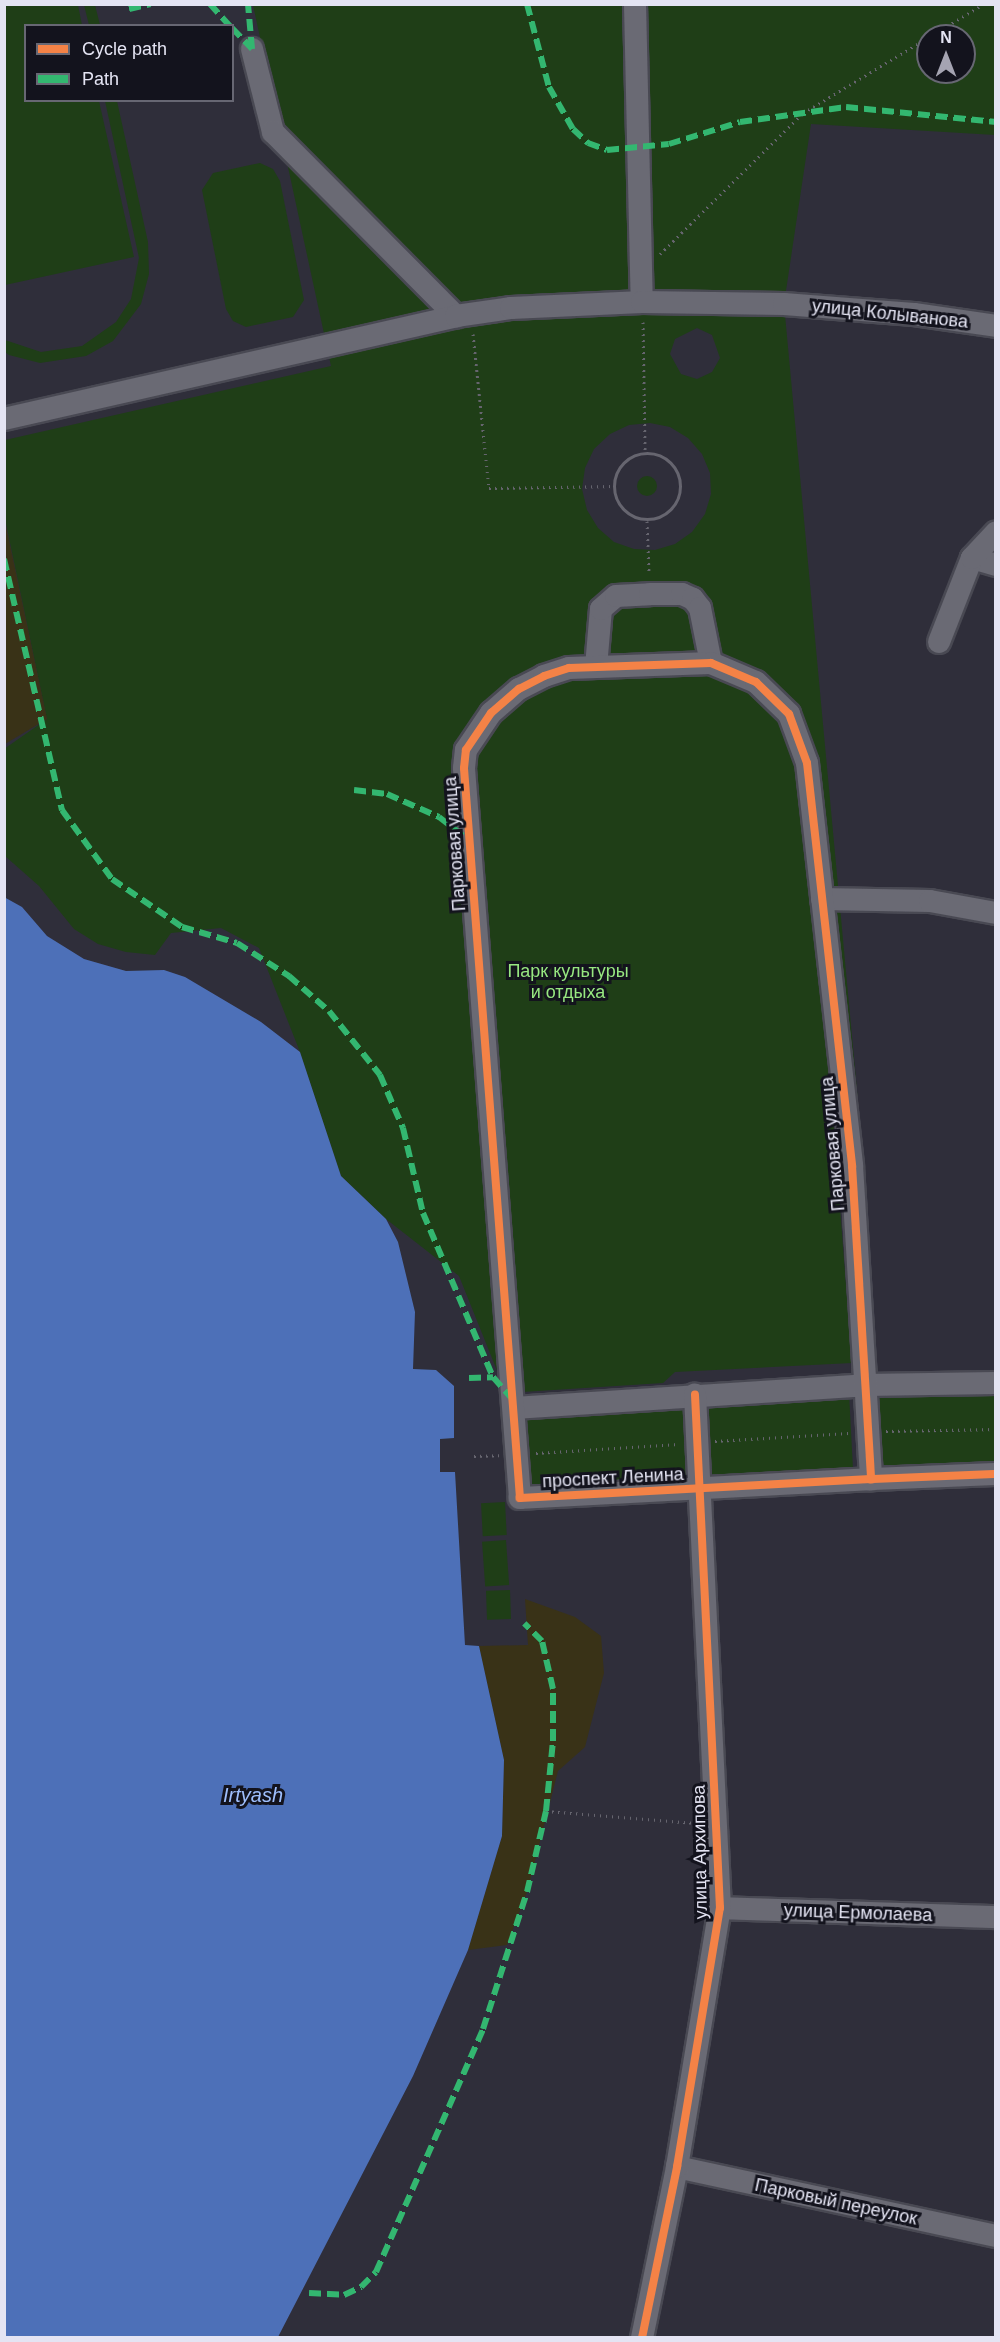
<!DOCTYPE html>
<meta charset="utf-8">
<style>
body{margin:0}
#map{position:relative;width:1000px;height:2342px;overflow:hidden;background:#2f2e3a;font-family:Arial,sans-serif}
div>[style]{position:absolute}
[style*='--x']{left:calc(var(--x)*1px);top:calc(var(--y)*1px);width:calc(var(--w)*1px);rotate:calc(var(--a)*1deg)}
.green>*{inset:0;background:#1f3e17;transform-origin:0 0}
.round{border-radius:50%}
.sand>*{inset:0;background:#393217}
.water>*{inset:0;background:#4d70b8}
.path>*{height:3px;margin-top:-1.5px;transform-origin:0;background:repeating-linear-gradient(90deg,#66656f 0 1.5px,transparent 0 6px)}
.path>.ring{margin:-1.5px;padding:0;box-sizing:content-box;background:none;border:3px solid #66656f;border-radius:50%}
.roads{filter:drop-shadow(2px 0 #494953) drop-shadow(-2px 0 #494953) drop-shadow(0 2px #494953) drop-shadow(0 -2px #494953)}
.minor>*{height:22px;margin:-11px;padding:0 11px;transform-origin:11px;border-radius:11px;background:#6a6a74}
.quiet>*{height:6px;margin-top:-3px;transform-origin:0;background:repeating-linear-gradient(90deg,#33b770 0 12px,transparent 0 18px)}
.cycleway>*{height:8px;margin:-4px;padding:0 4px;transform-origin:4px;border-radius:4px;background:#f48246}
span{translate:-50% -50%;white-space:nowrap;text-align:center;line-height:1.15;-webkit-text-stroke:6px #13131d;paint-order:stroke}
.street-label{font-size:18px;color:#e4e4f3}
.park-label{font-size:18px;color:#97e780}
.water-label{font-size:20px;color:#9ebefc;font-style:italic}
.frame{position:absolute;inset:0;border:6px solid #e4e4f3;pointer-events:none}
.legend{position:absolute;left:24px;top:24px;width:210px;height:78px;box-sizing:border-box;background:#13131d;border:2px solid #676773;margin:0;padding:8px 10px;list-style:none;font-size:18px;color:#e4e4f3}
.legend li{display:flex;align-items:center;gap:12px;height:30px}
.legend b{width:30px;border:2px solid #676773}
.north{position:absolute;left:916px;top:24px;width:60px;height:60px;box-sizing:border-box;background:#13131d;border:2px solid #676773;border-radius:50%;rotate:0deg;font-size:16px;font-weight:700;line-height:24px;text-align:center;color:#e4e4f3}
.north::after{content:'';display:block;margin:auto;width:21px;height:27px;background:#a5a4b2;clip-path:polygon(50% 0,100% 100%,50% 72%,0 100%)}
</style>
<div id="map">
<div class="green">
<div style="clip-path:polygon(4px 5px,78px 5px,82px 25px,26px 26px,26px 100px,99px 101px,134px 257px,5px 285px)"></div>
<div style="clip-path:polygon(84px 5px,95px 5px,100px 25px,89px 25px)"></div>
<div style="clip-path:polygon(evenodd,253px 5px,995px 5px,995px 135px,811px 124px,784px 304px,858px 1101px,832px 1105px,852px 1363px,675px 1372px,663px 1383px,522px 1392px,500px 1378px,459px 1276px,386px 1219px,341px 1176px,300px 1052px,259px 948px,221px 928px,171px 933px,155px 955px,126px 952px,98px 944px,74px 929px,39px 886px,5px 856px,4px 749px,47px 719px,5px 519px,5px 440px,331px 366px,253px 5px,928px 36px,964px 36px,964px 72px,928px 72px,928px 36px,253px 5px,697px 328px,712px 335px,720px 358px,712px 372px,697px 379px,681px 374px,670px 354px,675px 339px,697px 328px,253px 5px,650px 423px,670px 427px,688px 438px,702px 454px,710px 473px,711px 494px,705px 514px,692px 532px,675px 544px,655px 550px,634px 549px,614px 542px,598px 528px,587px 510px,582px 489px,585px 468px,594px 449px,610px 434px,629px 425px,650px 423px)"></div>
<div style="clip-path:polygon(105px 101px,117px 101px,148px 242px,149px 274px,141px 304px,113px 341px,86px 356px,40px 363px,9px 355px,5px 352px,5px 340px,41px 352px,82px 346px,116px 322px,131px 299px,139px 258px)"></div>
<div style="clip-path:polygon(260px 163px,273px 169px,280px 181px,304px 300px,293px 317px,246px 327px,233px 321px,226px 309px,202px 190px,213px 173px)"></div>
<div class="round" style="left:637px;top:476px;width:20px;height:20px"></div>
<div style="left:995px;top:1389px;width:76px;height:121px;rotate:90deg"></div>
<div style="left:849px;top:1393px;width:79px;height:149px;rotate:87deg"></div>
<div style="left:689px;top:1402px;width:79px;height:171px;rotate:87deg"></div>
<div style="left:505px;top:1502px;width:33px;height:24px;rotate:87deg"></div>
<div style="left:506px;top:1540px;width:45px;height:24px;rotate:86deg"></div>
<div style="left:510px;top:1590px;width:29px;height:24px;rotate:88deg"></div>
</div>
<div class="sand">
<div style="clip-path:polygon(4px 517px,47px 719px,5px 744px,4px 744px)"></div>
<div style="clip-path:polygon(525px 1599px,575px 1617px,601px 1636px,604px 1673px,585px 1747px,558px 1771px,527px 1892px,507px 1945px,468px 1950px,502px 1836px,504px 1760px,479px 1646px,528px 1645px)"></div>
</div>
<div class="water">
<div style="clip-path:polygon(4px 897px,22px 907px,47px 936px,84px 959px,126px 971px,164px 970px,185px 977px,261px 1022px,300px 1052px,341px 1176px,386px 1219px,398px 1242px,415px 1312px,413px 1369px,436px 1370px,454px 1386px,454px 1438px,440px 1439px,440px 1472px,455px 1472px,465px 1645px,479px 1646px,504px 1760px,502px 1836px,468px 1950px,413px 2076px,278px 2337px,5px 2337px)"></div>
</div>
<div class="path">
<div style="--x:660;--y:254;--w:201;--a:-44.6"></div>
<div style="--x:803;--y:113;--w:211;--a:-31.1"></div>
<div style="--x:643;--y:322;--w:131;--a:89.1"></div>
<div style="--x:473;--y:334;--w:155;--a:84.1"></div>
<div style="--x:489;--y:488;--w:125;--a:-0.9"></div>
<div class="ring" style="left:614px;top:453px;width:63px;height:63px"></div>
<div style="--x:647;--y:521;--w:53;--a:87.8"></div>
<div style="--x:886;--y:1431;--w:110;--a:-1"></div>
<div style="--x:715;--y:1441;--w:134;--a:-3.4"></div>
<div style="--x:536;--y:1453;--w:143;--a:-3.6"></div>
<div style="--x:474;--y:1456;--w:25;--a:-2"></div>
<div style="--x:546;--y:1811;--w:150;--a:4.6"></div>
</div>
<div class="roads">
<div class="minor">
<div style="--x:635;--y:4;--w:298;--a:88.7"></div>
<div style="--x:252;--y:49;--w:86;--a:75.8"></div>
<div style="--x:273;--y:132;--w:260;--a:45.2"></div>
<div style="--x:4;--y:419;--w:464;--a:-12.8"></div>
<div style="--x:456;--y:316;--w:56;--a:-8.3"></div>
<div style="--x:511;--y:308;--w:131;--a:-2.6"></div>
<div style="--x:642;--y:302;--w:142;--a:0.8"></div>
<div style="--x:784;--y:304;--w:130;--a:4.4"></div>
<div style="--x:914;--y:314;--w:83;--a:8.3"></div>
<div style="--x:972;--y:558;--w:25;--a:16"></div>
<div style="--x:939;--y:642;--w:90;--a:-68.6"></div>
<div style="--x:972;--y:558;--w:35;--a:-47"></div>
<div style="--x:596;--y:667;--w:58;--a:-85.1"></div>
<div style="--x:601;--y:609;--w:20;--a:-41"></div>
<div style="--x:616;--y:596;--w:34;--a:-3"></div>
<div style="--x:650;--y:594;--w:32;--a:0"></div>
<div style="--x:682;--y:594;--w:12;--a:24"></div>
<div style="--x:693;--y:599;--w:11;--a:52"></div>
<div style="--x:700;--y:608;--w:56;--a:78.7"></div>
<div style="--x:822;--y:899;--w:108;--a:1.1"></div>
<div style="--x:930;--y:901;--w:67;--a:10.3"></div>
<div style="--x:514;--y:1408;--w:352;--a:-3.7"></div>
<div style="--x:865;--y:1385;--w:131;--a:-0.9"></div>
<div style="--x:871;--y:1479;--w:352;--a:176.9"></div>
<div style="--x:520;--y:1498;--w:732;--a:-94.39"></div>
<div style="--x:464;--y:768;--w:18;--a:-84"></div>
<div style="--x:466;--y:750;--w:45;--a:-56"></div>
<div style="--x:491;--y:713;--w:37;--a:-41"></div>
<div style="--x:519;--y:689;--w:28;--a:-27"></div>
<div style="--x:544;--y:676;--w:26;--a:-18"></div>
<div style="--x:569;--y:668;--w:142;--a:-2"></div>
<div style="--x:711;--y:663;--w:49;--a:22.9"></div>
<div style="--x:756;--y:682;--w:46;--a:44.1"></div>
<div style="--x:789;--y:714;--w:52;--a:69.8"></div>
<div style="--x:807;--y:763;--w:406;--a:83.6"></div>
<div style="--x:852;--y:1166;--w:314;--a:86.5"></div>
<div style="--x:871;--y:1479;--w:125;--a:-2.3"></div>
<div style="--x:720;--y:1908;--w:276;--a:1.9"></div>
<div style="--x:677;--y:2167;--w:326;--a:12.2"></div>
<div style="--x:642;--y:2338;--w:175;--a:-78.4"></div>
<div style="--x:677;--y:2167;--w:263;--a:-80.6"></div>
<div style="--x:720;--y:1908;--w:514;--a:-92.79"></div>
</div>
</div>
<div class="quiet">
<div style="--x:210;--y:4;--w:30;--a:48"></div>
<div style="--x:527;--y:4;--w:86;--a:75.2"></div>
<div style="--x:549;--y:87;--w:48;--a:60.3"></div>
<div style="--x:573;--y:129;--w:21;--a:43"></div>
<div style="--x:588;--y:143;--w:20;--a:20"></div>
<div style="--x:607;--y:150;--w:62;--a:-5.5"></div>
<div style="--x:669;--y:144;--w:74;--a:-17.2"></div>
<div style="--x:740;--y:122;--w:107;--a:-8.1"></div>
<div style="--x:846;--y:107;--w:151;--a:5.7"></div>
<div style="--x:129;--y:9;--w:22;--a:-13"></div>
<div style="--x:232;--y:28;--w:29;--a:46"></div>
<div style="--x:252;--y:49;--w:45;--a:-95.1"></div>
<div style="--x:4;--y:559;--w:258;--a:77"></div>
<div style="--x:62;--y:810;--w:85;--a:54.1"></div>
<div style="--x:112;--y:879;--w:85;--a:34.4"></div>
<div style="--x:182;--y:927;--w:57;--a:16.2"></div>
<div style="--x:237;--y:943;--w:62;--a:32.4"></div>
<div style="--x:289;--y:976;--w:53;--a:41.2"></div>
<div style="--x:329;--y:1011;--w:82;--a:51.4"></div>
<div style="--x:380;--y:1075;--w:58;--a:66.5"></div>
<div style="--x:403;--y:1128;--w:87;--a:76.8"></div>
<div style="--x:423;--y:1213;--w:178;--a:66.9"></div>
<div style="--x:493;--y:1377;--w:30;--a:49"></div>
<div style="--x:354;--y:790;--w:33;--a:7"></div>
<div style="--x:387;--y:794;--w:57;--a:23.9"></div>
<div style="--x:439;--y:817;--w:39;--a:38"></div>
<div style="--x:469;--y:1378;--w:24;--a:-2"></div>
<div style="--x:309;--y:2293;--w:35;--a:3"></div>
<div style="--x:344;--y:2295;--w:19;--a:-25"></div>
<div style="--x:361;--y:2287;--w:21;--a:-45"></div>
<div style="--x:376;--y:2272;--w:266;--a:-66.2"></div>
<div style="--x:483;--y:2029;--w:144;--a:-72.2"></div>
<div style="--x:527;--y:1892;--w:83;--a:-76.8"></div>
<div style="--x:546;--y:1811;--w:70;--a:-84.3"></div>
<div style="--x:553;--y:1741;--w:52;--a:-90"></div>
<div style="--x:553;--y:1689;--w:49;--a:-102.9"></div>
<div style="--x:542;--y:1641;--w:25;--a:-135"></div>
</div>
<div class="cycleway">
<div style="--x:871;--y:1479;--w:352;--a:176.9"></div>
<div style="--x:520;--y:1498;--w:732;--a:-94.39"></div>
<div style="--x:464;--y:768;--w:18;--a:-84"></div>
<div style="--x:466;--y:750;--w:45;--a:-56"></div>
<div style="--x:491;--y:713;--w:37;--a:-41"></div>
<div style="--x:519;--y:689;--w:28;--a:-27"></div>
<div style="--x:544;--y:676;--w:26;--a:-18"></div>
<div style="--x:569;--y:668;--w:142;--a:-2"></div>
<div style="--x:711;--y:663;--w:49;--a:22.9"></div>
<div style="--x:756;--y:682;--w:46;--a:44.1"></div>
<div style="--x:789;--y:714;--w:52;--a:69.8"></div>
<div style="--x:807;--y:763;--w:406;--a:83.6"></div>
<div style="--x:852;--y:1166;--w:314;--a:86.5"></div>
<div style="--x:871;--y:1479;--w:125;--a:-2.3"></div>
<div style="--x:642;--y:2338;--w:175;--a:-78.4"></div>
<div style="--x:677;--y:2167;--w:263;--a:-80.6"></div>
<div style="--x:720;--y:1908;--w:514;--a:-92.79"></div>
</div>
<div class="street-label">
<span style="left:890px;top:314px;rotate:6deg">улица Колыванова</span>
<span style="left:455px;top:844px;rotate:-94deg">Парковая улица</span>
<span style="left:833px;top:1144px;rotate:-95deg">Парковая улица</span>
<span style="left:613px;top:1478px;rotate:-3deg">проспект Ленина</span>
<span style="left:700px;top:1852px;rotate:-91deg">улица Архипова</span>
<span style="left:858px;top:1913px;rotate:2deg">улица Ермолаева</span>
<span style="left:836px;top:2202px;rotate:12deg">Парковый переулок</span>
</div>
<div class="park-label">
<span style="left:568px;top:982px">Парк культуры<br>и отдыха</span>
</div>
<div class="water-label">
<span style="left:253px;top:1795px">Irtyash</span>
</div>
<div class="frame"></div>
<ul class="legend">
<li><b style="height:8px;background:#f48246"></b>Cycle path</li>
<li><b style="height:8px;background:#33b770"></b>Path</li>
</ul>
<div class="north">N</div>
</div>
